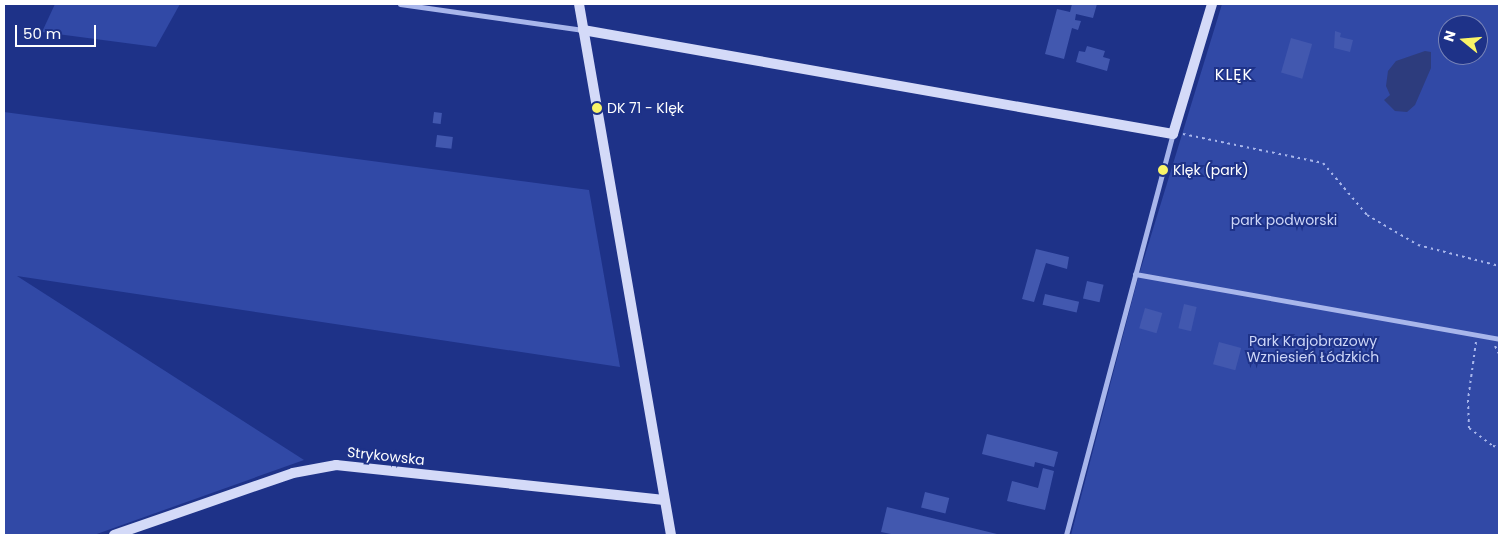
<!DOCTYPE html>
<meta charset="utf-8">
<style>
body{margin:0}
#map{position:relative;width:1503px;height:539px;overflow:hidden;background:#1e3288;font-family:Poppins,sans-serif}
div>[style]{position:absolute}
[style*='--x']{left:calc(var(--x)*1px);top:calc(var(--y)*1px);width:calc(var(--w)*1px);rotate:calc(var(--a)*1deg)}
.green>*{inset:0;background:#3149a6}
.water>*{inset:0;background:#2d3c7d}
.building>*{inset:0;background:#4258af;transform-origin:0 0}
.path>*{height:2px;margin-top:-1px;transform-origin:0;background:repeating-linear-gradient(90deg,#a8b6eb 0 2.5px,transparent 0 6.5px)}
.street>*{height:5px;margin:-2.5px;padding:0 2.5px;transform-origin:2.5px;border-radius:2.5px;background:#a8b6eb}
.secondary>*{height:10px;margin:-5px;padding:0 5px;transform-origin:5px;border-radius:5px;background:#d4daf8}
.dots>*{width:14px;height:14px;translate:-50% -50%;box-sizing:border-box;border:2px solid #1e3288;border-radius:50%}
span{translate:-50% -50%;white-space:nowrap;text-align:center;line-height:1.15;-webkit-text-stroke:4px #1e3288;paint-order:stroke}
.poi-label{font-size:14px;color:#fff}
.left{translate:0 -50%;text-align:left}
.park-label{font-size:14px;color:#cdd6f8}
.street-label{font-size:14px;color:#fff}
.quarter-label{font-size:16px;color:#fff;letter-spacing:1px}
.frame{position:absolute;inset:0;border:5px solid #fff;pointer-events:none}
.north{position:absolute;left:1438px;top:15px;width:50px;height:50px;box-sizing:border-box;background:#1e3288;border:1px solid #7884b8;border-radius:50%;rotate:287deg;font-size:14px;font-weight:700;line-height:20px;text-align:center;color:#fff}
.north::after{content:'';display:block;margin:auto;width:18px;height:22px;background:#faf467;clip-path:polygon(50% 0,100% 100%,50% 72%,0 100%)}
.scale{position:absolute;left:15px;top:25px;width:81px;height:22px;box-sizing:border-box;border:2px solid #fff;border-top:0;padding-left:6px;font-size:15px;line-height:18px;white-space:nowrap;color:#fff;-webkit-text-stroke:4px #1e3288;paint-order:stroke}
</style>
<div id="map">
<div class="green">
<div style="clip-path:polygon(55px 4px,180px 4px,156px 47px,42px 32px)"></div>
<div style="clip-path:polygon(evenodd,1222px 4px,1499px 4px,1499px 535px,1071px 535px,1138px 278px,1222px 4px,1448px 25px,1478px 25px,1478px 55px,1448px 55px,1448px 25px)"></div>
<div style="clip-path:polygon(4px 112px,589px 190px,620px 367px,17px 276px,304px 460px,94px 535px,4px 535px)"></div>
</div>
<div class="water">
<div style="clip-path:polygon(1425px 51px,1431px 52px,1431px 68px,1415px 105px,1407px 112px,1395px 111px,1384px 100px,1390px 95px,1386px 86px,1388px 71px,1396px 61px)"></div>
</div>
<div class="building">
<div style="clip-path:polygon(1072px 4px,1097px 4px,1093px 18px,1076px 14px,1075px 20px,1081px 21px,1078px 30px,1072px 28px,1064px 59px,1045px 54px,1057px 9px,1070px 12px)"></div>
<div style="clip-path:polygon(1335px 31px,1341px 33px,1340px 37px,1353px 40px,1350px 52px,1334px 48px)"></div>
<div style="left:1291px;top:38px;width:22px;height:36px;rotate:16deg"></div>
<div style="clip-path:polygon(1087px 46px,1105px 51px,1103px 57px,1110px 59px,1107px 71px,1076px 62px,1079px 51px,1085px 52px)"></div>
<div style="left:434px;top:112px;width:8px;height:11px;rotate:7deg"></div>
<div style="left:437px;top:135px;width:16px;height:12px;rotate:7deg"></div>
<div style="clip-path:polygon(1036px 249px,1069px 257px,1067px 269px,1046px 263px,1034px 302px,1022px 299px)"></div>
<div style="left:1087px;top:281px;width:17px;height:18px;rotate:13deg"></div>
<div style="left:1045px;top:294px;width:35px;height:11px;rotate:13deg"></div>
<div style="left:1184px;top:304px;width:13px;height:25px;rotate:13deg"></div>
<div style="left:1145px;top:308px;width:18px;height:21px;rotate:16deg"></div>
<div style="left:1219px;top:342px;width:23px;height:23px;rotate:15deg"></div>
<div style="clip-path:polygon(987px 434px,1058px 452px,1054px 467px,1035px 462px,1034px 467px,982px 454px)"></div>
<div style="clip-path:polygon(1043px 468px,1054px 471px,1045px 510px,1007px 501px,1012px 481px,1038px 488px)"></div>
<div style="left:925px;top:492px;width:25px;height:16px;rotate:14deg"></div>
<div style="clip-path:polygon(887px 507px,1001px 535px,896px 535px,881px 532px)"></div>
</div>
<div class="path">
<div style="--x:1183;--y:134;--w:143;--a:11.7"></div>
<div style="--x:1323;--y:163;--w:68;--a:49.8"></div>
<div style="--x:1367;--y:215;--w:59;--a:30.5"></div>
<div style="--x:1418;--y:245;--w:84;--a:14.5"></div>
<div style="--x:1476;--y:342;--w:59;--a:97.9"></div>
<div style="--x:1468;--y:400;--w:28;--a:88"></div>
<div style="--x:1469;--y:428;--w:30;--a:37"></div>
<div style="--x:1493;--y:446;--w:6;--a:9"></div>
<div style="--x:1495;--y:346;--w:9;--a:63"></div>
</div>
<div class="street">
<div style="--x:400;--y:4;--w:185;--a:8.1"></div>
<div style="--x:1135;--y:274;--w:370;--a:10.1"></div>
<div style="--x:1066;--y:535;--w:415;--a:-75.1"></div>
</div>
<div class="secondary">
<div style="--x:579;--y:4;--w:539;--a:80.17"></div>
<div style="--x:583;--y:30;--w:599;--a:10"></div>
<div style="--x:1173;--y:134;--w:136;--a:-73.3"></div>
<div style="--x:114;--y:535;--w:189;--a:-19.1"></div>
<div style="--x:293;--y:473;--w:44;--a:-10.5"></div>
<div style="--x:336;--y:465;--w:330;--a:6.1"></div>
</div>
<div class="dots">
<div style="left:597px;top:108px;background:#faf467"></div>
<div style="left:1163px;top:170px;background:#faf467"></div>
</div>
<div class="poi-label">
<span class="left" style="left:607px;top:108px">DK 71 - Klęk</span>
<span class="left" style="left:1173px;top:170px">Klęk (park)</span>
</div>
<div class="park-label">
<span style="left:1284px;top:220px">park podworski</span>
<span style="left:1313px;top:349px">Park Krajobrazowy<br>Wzniesień Łódzkich</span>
</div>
<div class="street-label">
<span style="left:386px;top:456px;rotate:6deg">Strykowska</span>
</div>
<div class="quarter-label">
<span style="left:1234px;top:75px">KLĘK</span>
</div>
<div class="frame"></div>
<div class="north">N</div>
<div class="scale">50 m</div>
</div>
